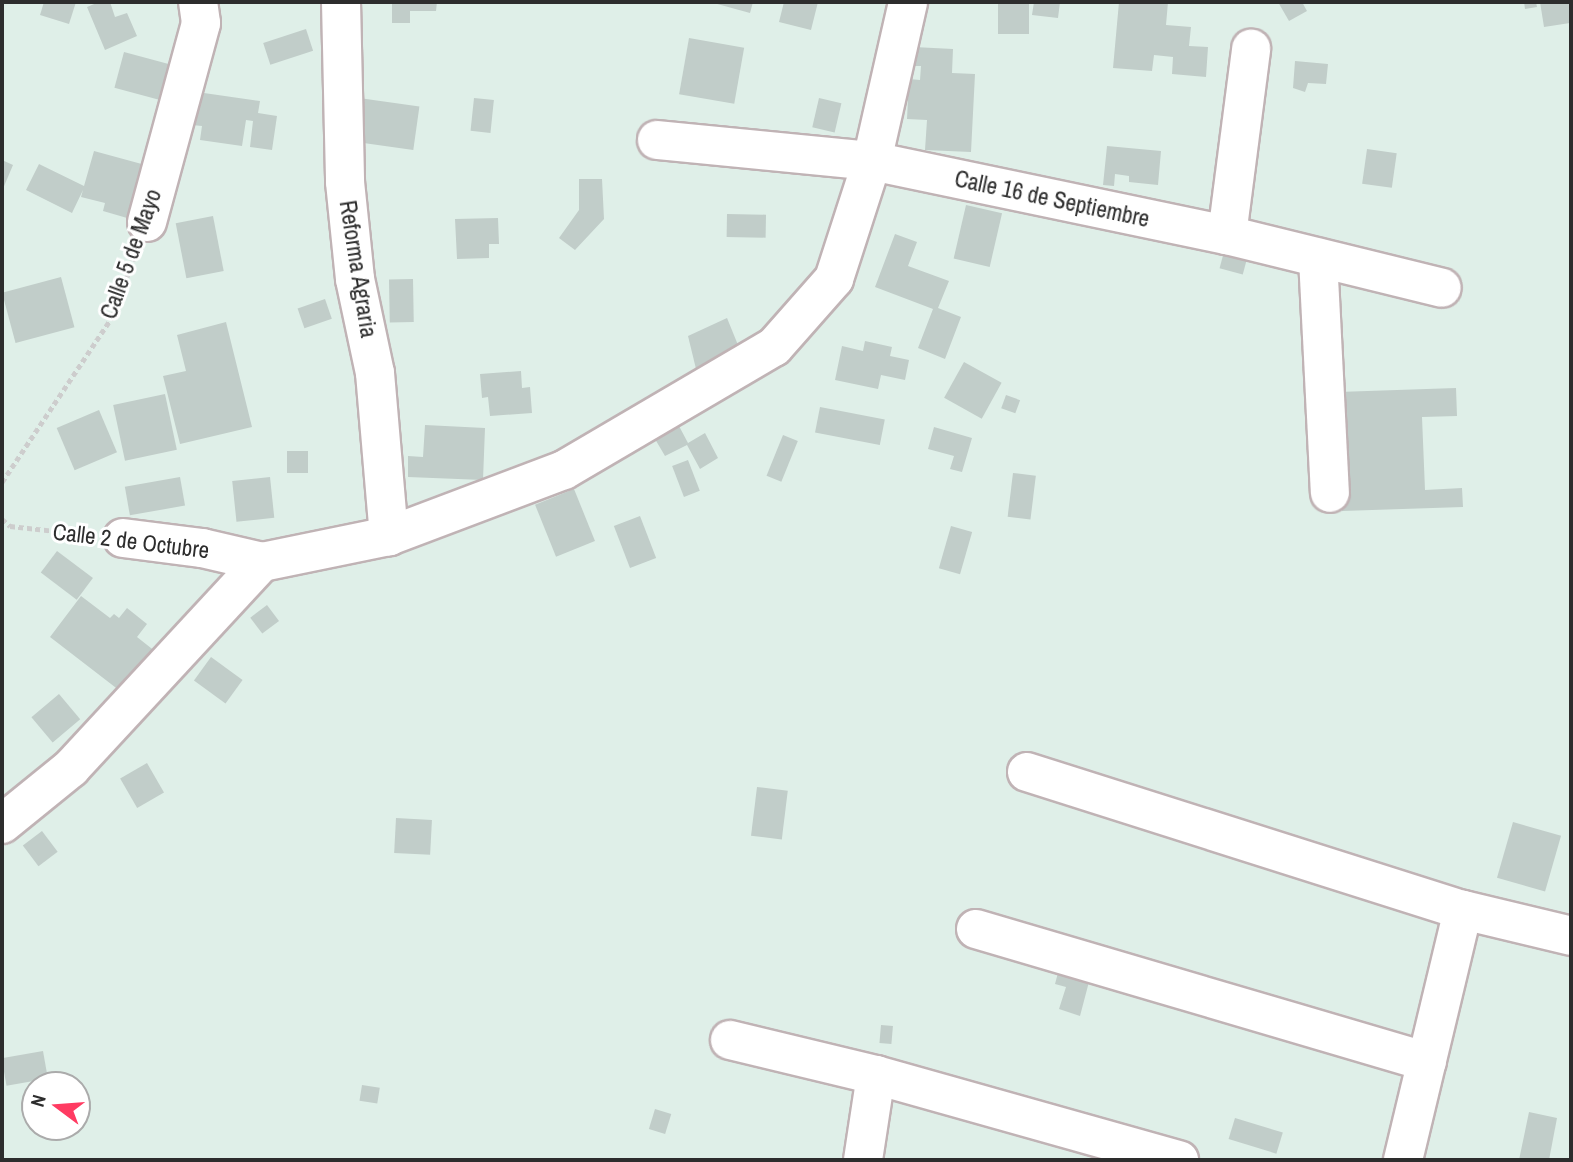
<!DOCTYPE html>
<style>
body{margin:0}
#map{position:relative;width:1573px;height:1162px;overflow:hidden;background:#dfefe8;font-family:"Archivo Narrow",sans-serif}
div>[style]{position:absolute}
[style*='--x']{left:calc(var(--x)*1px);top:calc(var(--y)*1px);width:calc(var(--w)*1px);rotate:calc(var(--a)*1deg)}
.building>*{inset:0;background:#c1cdc9;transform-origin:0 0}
.path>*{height:4.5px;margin-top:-2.25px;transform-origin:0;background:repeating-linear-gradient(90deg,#cdcdcd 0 5px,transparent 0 8.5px)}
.roads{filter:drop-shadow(2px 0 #c0b3b5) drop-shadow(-2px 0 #c0b3b5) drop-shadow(0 2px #c0b3b5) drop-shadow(0 -2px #c0b3b5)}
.minor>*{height:38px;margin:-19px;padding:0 19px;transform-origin:19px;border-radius:19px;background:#fff}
span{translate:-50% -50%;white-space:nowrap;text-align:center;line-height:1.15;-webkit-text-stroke:6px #fff;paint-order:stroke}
.street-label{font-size:23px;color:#2d2d2d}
.frame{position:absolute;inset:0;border:4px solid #2d2d2d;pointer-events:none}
.north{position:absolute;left:21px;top:1071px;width:70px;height:70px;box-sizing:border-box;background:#fff;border:2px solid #ababab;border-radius:50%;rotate:286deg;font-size:19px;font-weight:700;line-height:28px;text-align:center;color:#2d2d2d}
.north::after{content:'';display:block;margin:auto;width:24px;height:32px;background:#ff3b62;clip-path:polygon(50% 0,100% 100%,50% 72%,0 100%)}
</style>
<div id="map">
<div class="building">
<div style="clip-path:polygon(44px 2px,76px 2px,69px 24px,40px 15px)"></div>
<div style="clip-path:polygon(99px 2px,110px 2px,115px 17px,127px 13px,137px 36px,105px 50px,87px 7px)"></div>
<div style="clip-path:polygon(392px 2px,437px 2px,436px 11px,410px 11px,410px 23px,392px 23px)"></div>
<div style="clip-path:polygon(710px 2px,753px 2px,750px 13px)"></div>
<div style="clip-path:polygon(784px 2px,818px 2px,811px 30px,779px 22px)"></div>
<div style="left:998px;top:2px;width:31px;height:32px"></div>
<div style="clip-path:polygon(1034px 2px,1060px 2px,1058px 18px,1032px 15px)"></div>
<div style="clip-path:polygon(1119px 2px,1168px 2px,1166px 25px,1191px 27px,1189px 46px,1208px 47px,1206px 77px,1172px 74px,1173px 57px,1154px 55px,1152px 71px,1113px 68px)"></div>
<div style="clip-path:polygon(1278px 2px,1302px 2px,1307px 11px,1289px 21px)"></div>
<div style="clip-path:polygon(1524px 2px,1536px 2px,1537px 7px,1525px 9px)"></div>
<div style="clip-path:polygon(1540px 2px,1571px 2px,1570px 23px,1544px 27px)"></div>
<div style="left:306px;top:29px;width:23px;height:45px;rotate:72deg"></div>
<div style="left:689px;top:38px;width:56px;height:57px;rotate:10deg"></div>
<div style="clip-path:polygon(914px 47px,953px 49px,952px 73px,975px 74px,971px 152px,925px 150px,927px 120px,907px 119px,909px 79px,920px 80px,921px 66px,913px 66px)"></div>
<div style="left:124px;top:52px;width:50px;height:37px;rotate:15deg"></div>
<div style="clip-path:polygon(1295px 61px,1328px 64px,1326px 84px,1308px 83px,1305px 92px,1293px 88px)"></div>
<div style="clip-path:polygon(197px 92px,260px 101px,258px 113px,277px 116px,272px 150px,250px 147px,253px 121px,246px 120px,242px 146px,200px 140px,202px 126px,192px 125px)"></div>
<div style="left:359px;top:98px;width:61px;height:44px;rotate:8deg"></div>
<div style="left:474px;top:98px;width:20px;height:33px;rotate:6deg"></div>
<div style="left:819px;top:98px;width:23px;height:30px;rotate:13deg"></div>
<div style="clip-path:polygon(1107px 146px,1161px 151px,1158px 185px,1129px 182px,1129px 176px,1115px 174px,1114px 186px,1103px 185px)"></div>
<div style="left:1367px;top:149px;width:30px;height:35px;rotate:8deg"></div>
<div style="clip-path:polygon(94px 151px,149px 166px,134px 220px,103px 211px,105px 203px,81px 197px,83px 190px,72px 213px,26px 190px,39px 164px,84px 186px)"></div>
<div style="clip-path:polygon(2px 160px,13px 165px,2px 191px)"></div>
<div style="clip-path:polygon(579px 179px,602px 179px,604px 219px,575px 250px,559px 238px,579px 210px)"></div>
<div style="left:966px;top:205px;width:37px;height:55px;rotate:13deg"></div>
<div style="left:727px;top:214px;width:39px;height:23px;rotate:1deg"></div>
<div style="left:213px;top:216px;width:56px;height:38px;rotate:79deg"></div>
<div style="clip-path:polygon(498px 218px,499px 244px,489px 244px,489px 258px,457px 259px,455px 219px)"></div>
<div style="clip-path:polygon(895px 234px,917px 242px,908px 266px,949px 281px,938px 308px,961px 317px,945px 359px,918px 348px,933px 309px,875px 287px)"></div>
<div style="left:1225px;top:248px;width:24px;height:21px;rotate:15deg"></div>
<div style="left:61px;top:277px;width:52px;height:61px;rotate:75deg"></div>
<div style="left:413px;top:279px;width:43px;height:24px;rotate:89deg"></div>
<div style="left:325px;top:299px;width:21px;height:29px;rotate:71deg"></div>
<div style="clip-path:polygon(727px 318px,738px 345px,697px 373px,688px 336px)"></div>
<div style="clip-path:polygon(226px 322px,252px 427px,180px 444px,163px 376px,186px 371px,177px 335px)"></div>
<div style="clip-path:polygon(865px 341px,892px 347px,890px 356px,909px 360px,905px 380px,881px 375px,878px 389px,835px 380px,842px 346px,863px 351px)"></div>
<div style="left:964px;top:362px;width:43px;height:41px;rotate:29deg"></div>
<div style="clip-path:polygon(521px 371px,522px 388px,530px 387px,532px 413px,490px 416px,488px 397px,482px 398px,480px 374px)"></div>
<div style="clip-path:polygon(1456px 388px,1457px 416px,1422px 417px,1425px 490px,1462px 488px,1463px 507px,1342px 511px,1338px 392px)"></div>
<div style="left:165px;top:394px;width:57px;height:53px;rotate:78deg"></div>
<div style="left:1006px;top:395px;width:15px;height:14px;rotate:20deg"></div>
<div style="left:820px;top:407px;width:66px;height:26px;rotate:11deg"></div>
<div style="left:99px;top:410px;width:46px;height:46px;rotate:67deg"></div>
<div style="clip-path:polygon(425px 425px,485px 428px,483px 480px,408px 477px,408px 456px,423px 457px)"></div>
<div style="clip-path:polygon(679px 426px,688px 443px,705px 433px,718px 458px,700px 469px,687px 445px,665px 456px,655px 439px)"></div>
<div style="clip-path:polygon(934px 427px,972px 438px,962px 472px,950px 469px,954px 456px,928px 449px)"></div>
<div style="left:783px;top:435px;width:16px;height:44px;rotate:22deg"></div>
<div style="left:287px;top:451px;width:21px;height:22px"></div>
<div style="left:688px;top:460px;width:33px;height:17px;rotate:69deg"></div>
<div style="left:1013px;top:473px;width:23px;height:44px;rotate:7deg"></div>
<div style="left:180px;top:477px;width:29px;height:56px;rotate:80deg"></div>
<div style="left:270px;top:477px;width:41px;height:38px;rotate:84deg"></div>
<div style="left:574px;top:489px;width:56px;height:42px;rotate:68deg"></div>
<div style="left:640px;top:516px;width:45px;height:28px;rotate:69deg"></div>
<div style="left:951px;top:526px;width:22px;height:44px;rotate:16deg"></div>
<div style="left:57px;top:551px;width:45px;height:27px;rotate:37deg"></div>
<div style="clip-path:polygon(81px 596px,110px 618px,114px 614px,119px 618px,127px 608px,147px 624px,137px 637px,156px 652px,124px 694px,50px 637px)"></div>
<div style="left:267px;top:605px;width:20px;height:21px;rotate:53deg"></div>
<div style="left:211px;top:657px;width:39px;height:29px;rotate:36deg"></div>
<div style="left:59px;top:694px;width:33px;height:36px;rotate:50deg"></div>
<div style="left:147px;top:763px;width:34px;height:31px;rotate:60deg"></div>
<div style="left:757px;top:787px;width:31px;height:49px;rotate:7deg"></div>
<div style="left:396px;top:818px;width:36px;height:35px;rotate:3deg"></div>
<div style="left:1513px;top:822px;width:50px;height:58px;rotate:16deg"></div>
<div style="left:42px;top:831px;width:26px;height:24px;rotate:53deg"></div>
<div style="clip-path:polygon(1059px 969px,1090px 978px,1080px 1016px,1059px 1009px,1066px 987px,1055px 984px)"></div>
<div style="left:881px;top:1025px;width:12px;height:18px;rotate:5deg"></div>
<div style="left:43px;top:1051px;width:28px;height:42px;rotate:80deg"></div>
<div style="left:362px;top:1085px;width:18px;height:16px;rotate:9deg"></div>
<div style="left:655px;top:1109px;width:17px;height:21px;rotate:17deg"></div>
<div style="clip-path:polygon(1529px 1112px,1557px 1118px,1549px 1160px,1519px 1160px)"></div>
<div style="left:1235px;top:1118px;width:50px;height:22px;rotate:17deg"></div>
</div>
<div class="path">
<div style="--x:2;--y:482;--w:198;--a:-56.3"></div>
<div style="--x:112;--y:317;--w:67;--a:-69.9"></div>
<div style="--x:2;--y:519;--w:11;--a:41"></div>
<div style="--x:10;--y:526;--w:81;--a:6.3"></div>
</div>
<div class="roads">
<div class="minor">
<div style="--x:341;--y:2;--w:180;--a:88.7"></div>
<div style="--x:345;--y:182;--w:98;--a:84.1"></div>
<div style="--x:355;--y:279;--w:96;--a:78"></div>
<div style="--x:375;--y:373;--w:164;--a:85.1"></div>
<div style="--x:657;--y:140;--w:216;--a:5.6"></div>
<div style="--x:872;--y:161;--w:363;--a:11.8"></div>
<div style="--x:1227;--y:235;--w:221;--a:13.8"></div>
<div style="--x:147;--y:222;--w:206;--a:-74.8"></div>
<div style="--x:201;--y:23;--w:21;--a:-98"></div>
<div style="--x:1227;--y:235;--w:188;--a:-82.6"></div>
<div style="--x:1318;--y:258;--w:235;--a:87.1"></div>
<div style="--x:123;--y:538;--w:80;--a:7.2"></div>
<div style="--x:202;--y:548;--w:62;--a:13.1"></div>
<div style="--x:1027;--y:772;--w:457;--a:17.6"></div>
<div style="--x:2;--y:824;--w:89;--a:-39.1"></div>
<div style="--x:71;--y:768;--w:281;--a:-47.2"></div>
<div style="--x:262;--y:562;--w:130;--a:-11.6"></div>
<div style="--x:389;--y:536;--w:187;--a:-20.7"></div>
<div style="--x:564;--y:470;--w:243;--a:-30.4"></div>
<div style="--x:774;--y:347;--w:91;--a:-48.6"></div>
<div style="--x:834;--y:279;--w:124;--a:-72.1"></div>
<div style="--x:872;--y:161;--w:163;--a:-77.2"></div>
<div style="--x:976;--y:929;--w:470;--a:16.4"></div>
<div style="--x:730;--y:1040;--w:150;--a:13.5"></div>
<div style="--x:876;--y:1075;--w:315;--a:15.7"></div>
<div style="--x:863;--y:1160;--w:86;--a:-81.3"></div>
<div style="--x:1403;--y:1160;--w:257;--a:-76.5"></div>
<div style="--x:1463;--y:910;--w:111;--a:13.5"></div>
</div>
</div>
<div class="street-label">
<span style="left:1052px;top:199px;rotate:12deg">Calle 16 de Septiembre</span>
<span style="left:131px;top:254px;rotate:-70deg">Calle 5 de Mayo</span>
<span style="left:358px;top:269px;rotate:81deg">Reforma Agraria</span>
<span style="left:131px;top:541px;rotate:7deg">Calle 2 de Octubre</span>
</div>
<div class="frame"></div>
<div class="north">N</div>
</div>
